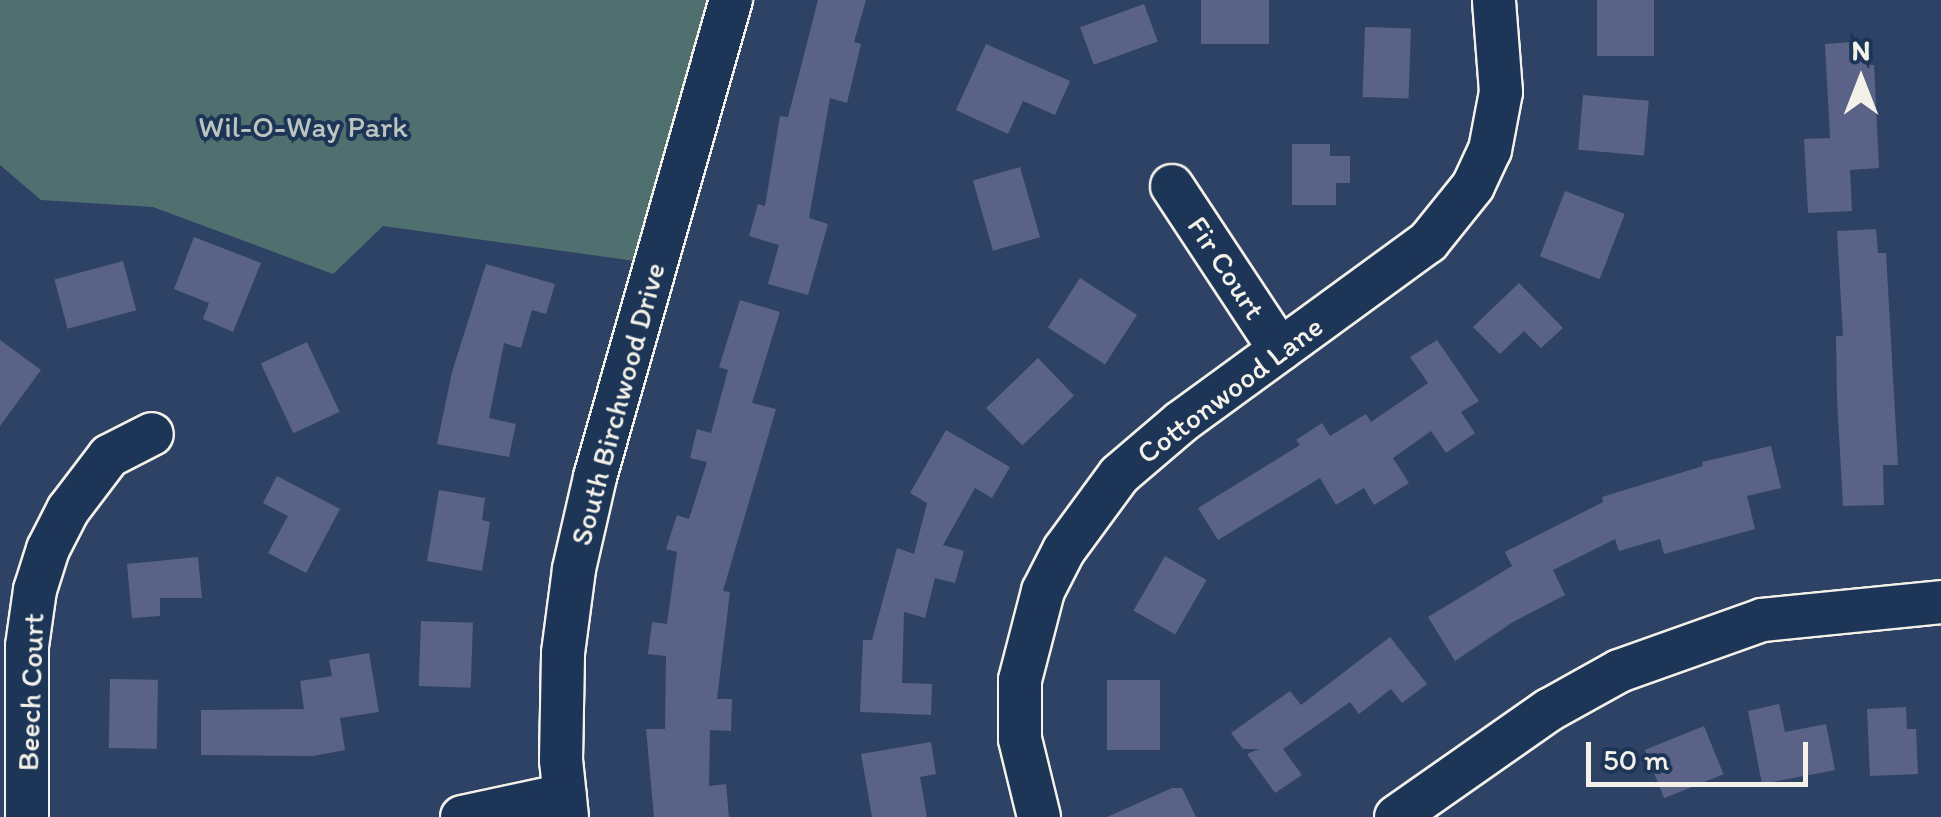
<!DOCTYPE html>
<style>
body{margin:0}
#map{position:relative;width:1941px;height:817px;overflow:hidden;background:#2e4265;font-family:Itim,sans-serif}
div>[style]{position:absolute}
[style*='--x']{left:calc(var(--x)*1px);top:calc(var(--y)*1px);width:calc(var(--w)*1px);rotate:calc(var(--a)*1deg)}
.green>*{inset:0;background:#50706f}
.building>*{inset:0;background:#5a6287;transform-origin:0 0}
.roads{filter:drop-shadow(2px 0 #f4f1e8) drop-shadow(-2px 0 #f4f1e8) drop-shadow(0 2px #f4f1e8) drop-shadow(0 -2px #f4f1e8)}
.minor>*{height:42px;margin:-21px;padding:0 21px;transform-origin:21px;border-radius:21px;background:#1d3557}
span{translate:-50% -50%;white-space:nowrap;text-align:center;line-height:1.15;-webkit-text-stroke:8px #1d3557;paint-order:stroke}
.park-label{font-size:30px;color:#bbc4be}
.street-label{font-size:30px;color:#f4f1e8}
.north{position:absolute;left:1811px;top:30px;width:100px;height:100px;-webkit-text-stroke:8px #1d3557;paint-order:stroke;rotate:0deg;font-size:28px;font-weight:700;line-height:40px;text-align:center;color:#f4f1e8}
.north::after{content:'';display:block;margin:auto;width:35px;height:45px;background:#f4f1e8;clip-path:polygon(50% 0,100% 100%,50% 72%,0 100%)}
.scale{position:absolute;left:1586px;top:742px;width:222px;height:45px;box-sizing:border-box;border:5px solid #f4f1e8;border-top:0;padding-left:12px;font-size:30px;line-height:35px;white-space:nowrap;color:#f4f1e8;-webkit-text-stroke:8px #1d3557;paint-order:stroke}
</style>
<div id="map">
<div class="green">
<div style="clip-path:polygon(0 0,708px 0,635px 261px,383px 226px,333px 274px,153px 207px,41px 200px,0 165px)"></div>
</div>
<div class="building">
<div style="clip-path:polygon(818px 0,866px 0,854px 42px,861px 44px,847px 103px,830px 98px,809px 218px,828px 224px,808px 295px,768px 284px,779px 245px,749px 236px,758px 204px,765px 206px,780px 116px,788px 117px)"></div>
<div style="left:1201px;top:0;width:68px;height:44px"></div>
<div style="left:1597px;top:0;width:57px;height:56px"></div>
<div style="left:1144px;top:4px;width:40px;height:68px;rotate:70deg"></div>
<div style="left:1365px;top:27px;width:46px;height:70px;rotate:2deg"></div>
<div style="clip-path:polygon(1864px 41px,1866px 65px,1874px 65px,1879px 168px,1850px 170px,1852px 211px,1808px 213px,1804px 139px,1830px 138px,1825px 44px)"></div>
<div style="clip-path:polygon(986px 44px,1070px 81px,1055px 115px,1023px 101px,1008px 134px,956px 110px)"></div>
<div style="left:1583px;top:95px;width:66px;height:55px;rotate:5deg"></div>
<div style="clip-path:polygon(1292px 144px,1330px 144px,1330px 156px,1350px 156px,1350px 183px,1336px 183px,1336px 205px,1292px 205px)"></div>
<div style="left:1020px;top:167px;width:73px;height:49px;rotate:74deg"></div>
<div style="left:1565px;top:191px;width:64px;height:70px;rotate:21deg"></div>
<div style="clip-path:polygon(1876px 229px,1878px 253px,1886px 253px,1898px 465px,1883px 465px,1884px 505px,1843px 506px,1837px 400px,1836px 336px,1843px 336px,1837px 231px)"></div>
<div style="clip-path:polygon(194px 237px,261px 263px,233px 332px,203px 319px,209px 303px,174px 289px)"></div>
<div style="left:123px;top:261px;width:51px;height:71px;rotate:75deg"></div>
<div style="clip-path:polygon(486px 264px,555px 284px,546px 314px,532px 310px,521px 348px,504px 343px,489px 418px,516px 424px,509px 457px,437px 444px,452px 372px)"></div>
<div style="left:1080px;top:278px;width:68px;height:59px;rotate:33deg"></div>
<div style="clip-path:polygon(1519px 283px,1563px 328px,1541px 348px,1524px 331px,1500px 354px,1473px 327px)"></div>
<div style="clip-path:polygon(740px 300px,780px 312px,752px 403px,776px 409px,723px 591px,730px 592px,717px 699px,732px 699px,731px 731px,710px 730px,709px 786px,726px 784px,729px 817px,654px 817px,646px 729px,665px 729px,666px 656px,648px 654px,652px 622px,667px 624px,677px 552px,666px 549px,677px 515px,689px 519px,707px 462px,690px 458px,697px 429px,711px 433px,728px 370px,719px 367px)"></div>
<div style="clip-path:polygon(0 340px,41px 370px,0 426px)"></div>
<div style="clip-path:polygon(1437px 340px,1479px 401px,1461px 412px,1475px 433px,1446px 453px,1431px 431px,1393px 458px,1409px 483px,1374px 505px,1364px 488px,1336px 505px,1320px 478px,1218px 540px,1198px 508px,1300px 445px,1296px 440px,1322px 423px,1330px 436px,1366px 414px,1371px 422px,1428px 383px,1410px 357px)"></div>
<div style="left:307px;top:342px;width:77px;height:51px;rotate:65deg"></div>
<div style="left:1038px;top:358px;width:52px;height:72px;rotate:46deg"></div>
<div style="clip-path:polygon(946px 430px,1010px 467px,992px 498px,975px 488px,943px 545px,964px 551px,955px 583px,935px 578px,925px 618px,904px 612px,902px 683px,932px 684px,931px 715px,860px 712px,863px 640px,872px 640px,897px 548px,914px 554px,927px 503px,910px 493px)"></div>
<div style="clip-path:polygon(1771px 446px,1781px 488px,1747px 496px,1755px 529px,1664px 554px,1660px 539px,1619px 551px,1615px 539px,1553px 570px,1565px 595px,1513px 622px,1455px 661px,1428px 617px,1512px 566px,1505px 552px,1603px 502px,1602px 497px,1703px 466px,1702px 462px)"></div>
<div style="clip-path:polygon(277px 476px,340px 509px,306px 573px,268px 553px,288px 516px,263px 503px)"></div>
<div style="clip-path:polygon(439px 490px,485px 498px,482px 520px,490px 522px,482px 571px,427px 561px)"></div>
<div style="left:1165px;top:556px;width:48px;height:63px;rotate:30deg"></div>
<div style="clip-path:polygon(198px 557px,202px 598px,160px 598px,160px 616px,132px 618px,127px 564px)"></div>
<div style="left:421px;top:621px;width:52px;height:65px;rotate:2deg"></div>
<div style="clip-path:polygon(1390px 637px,1427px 684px,1402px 703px,1391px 689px,1359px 714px,1350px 702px,1283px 749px,1302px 775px,1275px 793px,1247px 754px,1259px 749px,1243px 749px,1231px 733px,1290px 691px,1301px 705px)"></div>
<div style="clip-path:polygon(369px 653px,379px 712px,340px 718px,345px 750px,313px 756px,201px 755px,201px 710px,304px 709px,300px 681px,332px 676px,329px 660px)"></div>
<div style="left:110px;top:679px;width:48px;height:69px;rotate:1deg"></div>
<div style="left:1107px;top:680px;width:53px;height:70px"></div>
<div style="clip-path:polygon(1779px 704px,1785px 732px,1826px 724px,1835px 770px,1762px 784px,1748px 711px)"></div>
<div style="clip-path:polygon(1906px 707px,1907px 729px,1916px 729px,1918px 774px,1870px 776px,1867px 709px)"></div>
<div style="left:1704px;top:726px;width:52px;height:64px;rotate:68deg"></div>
<div style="clip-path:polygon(931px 742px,936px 774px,920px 777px,927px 817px,872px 817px,861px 754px)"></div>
<div style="clip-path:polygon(1172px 788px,1182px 788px,1196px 817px,1107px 817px)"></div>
</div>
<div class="roads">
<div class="minor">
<div style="--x:1172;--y:186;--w:196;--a:56.6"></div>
<div style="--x:27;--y:817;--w:171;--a:-90"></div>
<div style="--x:27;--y:646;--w:57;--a:-81.9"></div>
<div style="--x:35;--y:590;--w:43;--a:-72.4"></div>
<div style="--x:48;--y:549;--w:44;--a:-62.9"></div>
<div style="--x:68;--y:510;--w:68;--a:-52.8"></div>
<div style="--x:109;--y:456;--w:48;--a:-27.1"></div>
<div style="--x:462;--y:817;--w:105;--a:-12.1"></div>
<div style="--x:567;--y:817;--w:57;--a:-96"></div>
<div style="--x:561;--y:760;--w:107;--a:-88.9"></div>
<div style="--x:563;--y:653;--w:85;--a:-82.5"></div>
<div style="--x:574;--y:569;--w:94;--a:-77.1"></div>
<div style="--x:595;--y:477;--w:496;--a:-74.1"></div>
<div style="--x:1039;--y:817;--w:80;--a:-103.7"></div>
<div style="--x:1020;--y:739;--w:59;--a:-90"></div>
<div style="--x:1020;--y:680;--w:92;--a:-75.5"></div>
<div style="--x:1043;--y:591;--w:46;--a:-62.9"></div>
<div style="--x:1064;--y:550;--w:93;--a:-53.7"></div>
<div style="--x:1119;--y:475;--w:82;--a:-40.5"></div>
<div style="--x:1181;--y:422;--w:306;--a:-36.1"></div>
<div style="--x:1428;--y:242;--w:72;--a:-51.2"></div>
<div style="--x:1473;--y:186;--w:40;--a:-65"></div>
<div style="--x:1490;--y:150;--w:59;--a:-79.3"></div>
<div style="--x:1501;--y:92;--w:92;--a:-94.4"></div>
<div style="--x:1396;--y:817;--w:187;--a:-35"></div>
<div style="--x:1549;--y:710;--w:80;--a:-29.1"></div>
<div style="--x:1619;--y:671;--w:152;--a:-19.6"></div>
<div style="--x:1762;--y:620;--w:180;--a:-5.7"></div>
</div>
</div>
<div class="park-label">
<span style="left:303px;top:127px">Wil-O-Way Park</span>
</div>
<div class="street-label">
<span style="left:1226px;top:268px;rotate:57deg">Fir Court</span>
<span style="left:1230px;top:390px;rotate:-37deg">Cottonwood Lane</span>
<span style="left:618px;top:404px;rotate:-75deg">South Birchwood Drive</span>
<span style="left:31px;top:692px;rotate:-88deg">Beech Court</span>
</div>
<div class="north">N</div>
<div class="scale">50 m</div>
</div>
